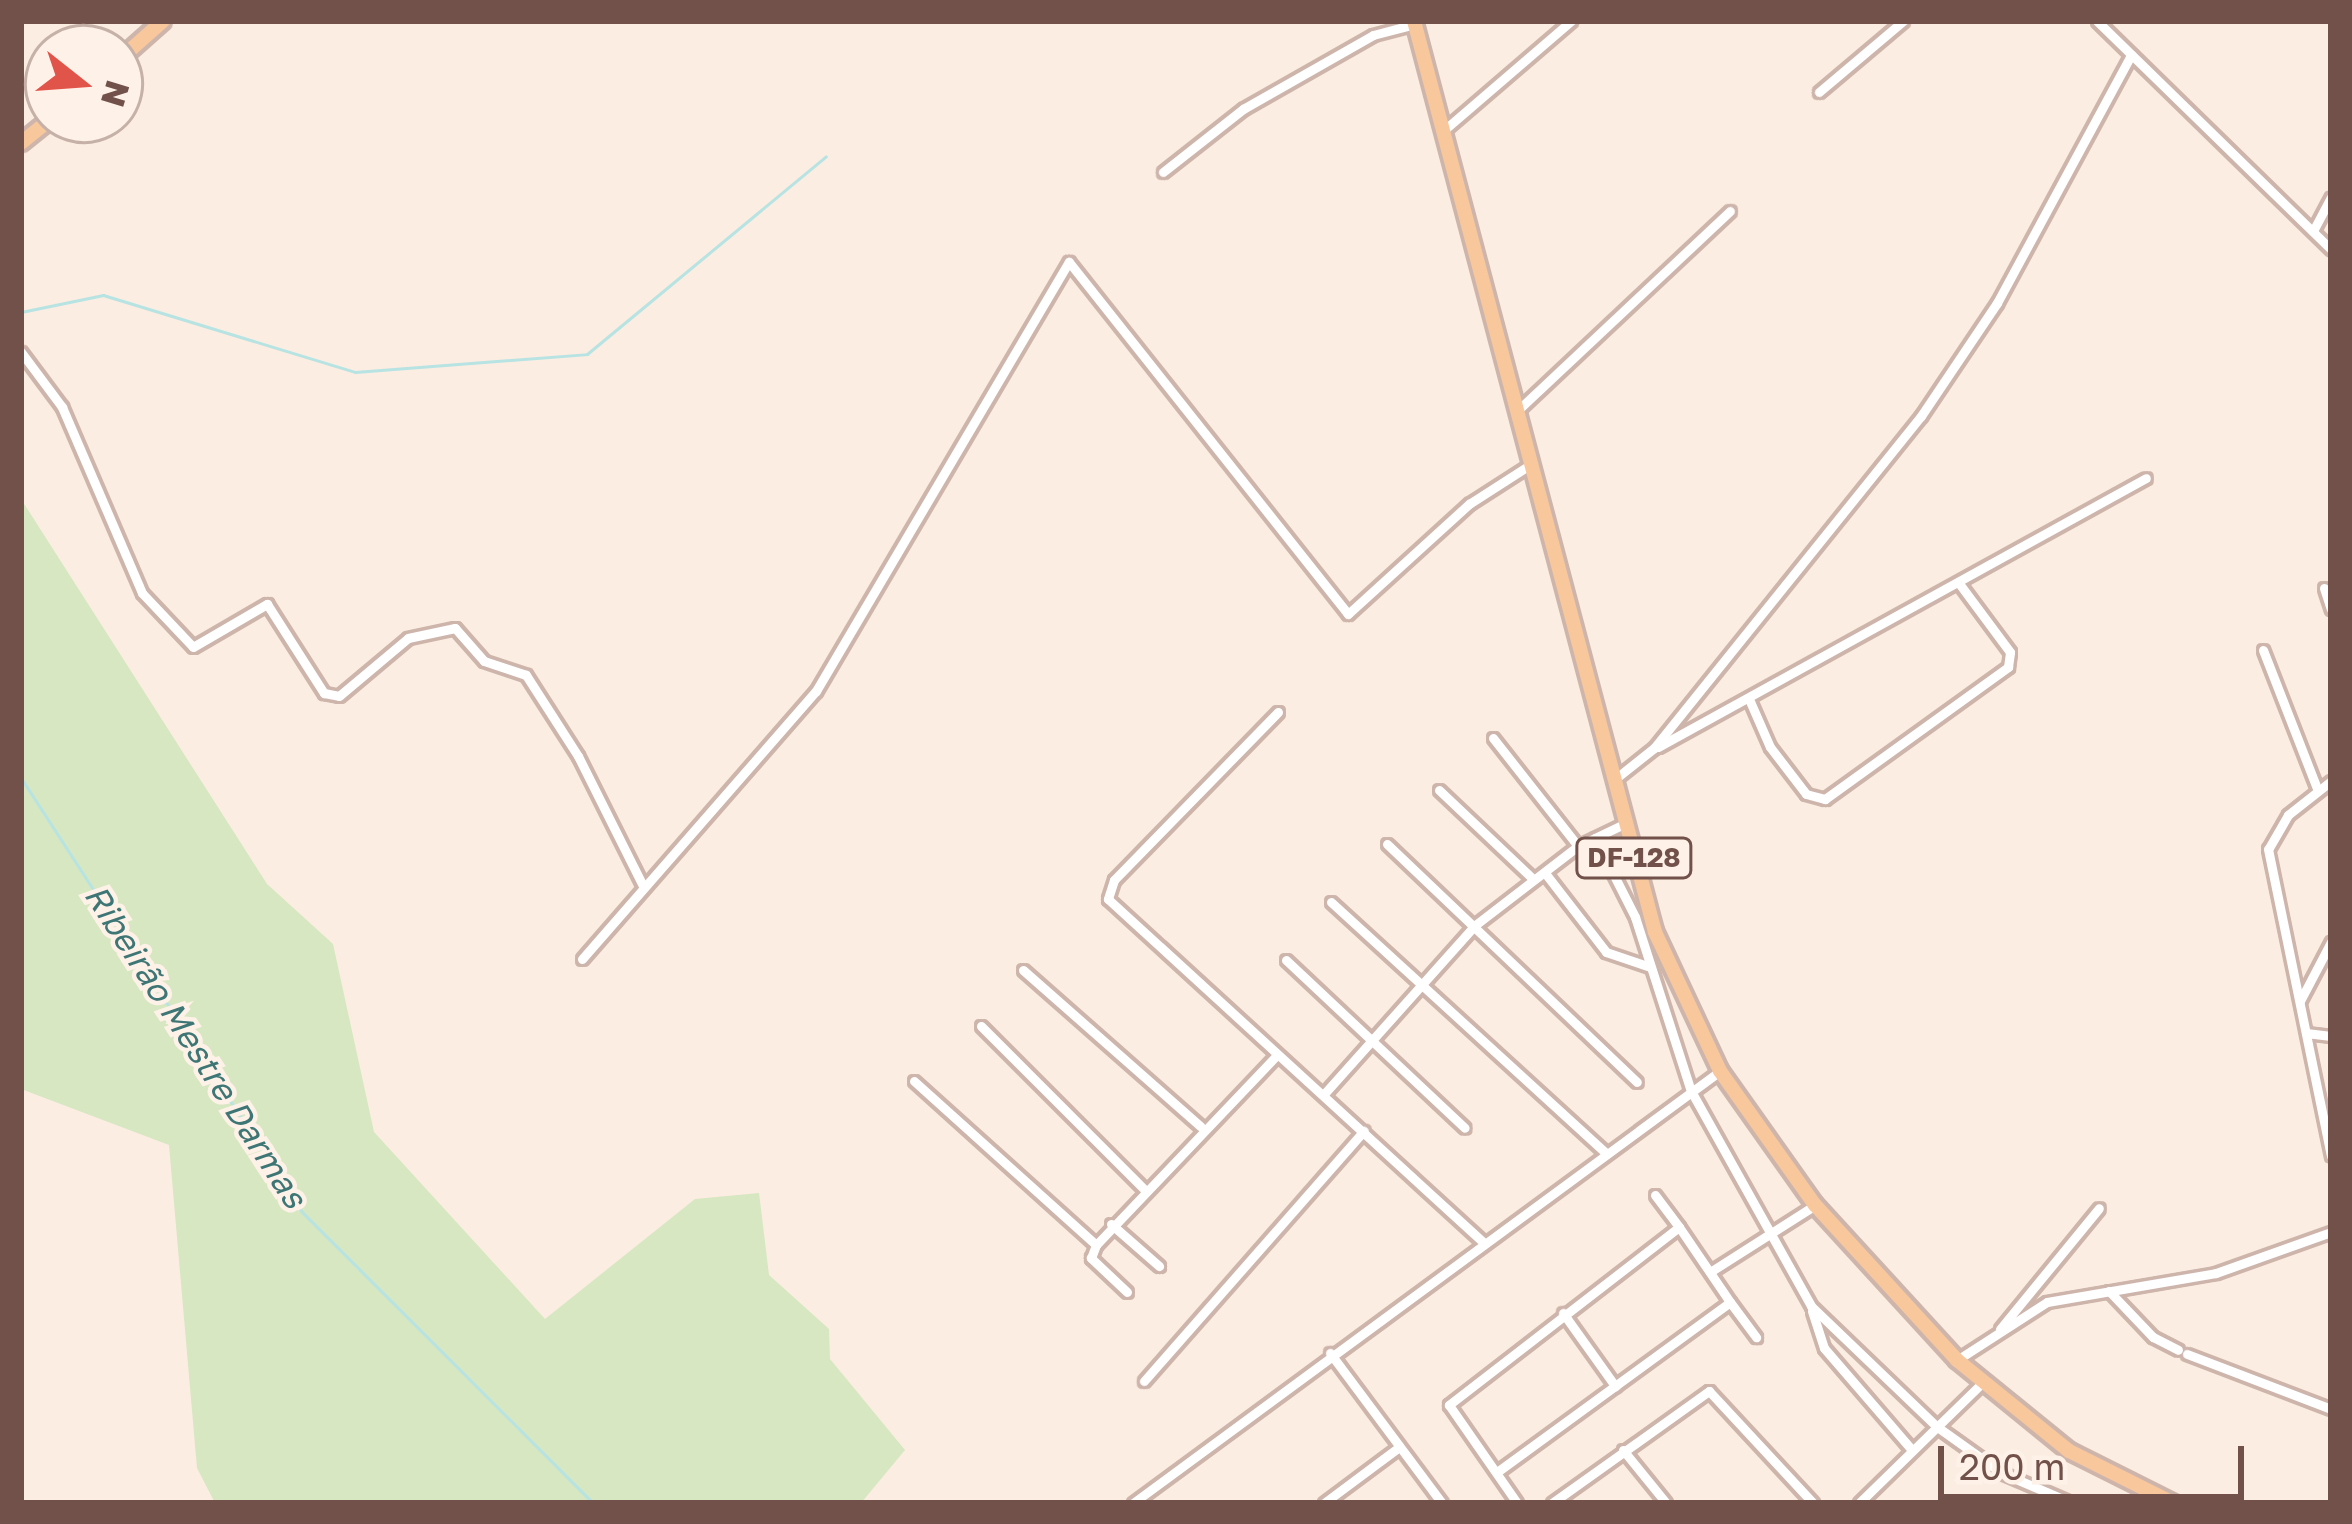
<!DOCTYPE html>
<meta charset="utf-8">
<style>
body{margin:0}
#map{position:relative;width:2352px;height:1524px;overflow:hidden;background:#fbede1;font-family:"Golos Text",sans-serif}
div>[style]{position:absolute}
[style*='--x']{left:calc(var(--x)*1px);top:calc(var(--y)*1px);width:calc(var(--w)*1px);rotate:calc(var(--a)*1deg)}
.green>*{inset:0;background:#d6e7c1}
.stream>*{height:3px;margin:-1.5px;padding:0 1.5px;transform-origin:1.5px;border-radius:1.5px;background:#b7e3e3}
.roads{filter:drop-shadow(3px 0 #ceb5ac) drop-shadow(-3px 0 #ceb5ac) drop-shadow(0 3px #ceb5ac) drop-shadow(0 -3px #ceb5ac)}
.street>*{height:9px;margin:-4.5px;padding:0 4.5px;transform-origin:4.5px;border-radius:4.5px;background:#fff}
.primary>*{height:14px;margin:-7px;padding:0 7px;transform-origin:7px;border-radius:7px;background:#f8c79c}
span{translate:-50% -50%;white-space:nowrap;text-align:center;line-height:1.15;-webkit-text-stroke:9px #fef1e7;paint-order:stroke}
.shield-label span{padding:3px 9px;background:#fef1e7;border:3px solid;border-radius:9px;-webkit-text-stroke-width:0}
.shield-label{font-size:27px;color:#715149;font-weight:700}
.water-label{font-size:33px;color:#3e7676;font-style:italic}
.frame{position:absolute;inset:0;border:24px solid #715149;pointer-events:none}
.north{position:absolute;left:24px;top:24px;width:120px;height:120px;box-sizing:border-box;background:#fef1e7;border:3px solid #c6b1a8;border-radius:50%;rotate:107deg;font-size:33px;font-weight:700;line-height:48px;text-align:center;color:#715149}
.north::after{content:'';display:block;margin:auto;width:42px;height:54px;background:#e1544a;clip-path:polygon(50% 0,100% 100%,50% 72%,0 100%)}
.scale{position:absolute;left:1938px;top:1446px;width:306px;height:54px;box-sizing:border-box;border:6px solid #715149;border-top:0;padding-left:15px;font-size:36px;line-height:42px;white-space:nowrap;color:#715149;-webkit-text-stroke:9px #fef1e7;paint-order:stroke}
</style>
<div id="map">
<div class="green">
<div style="clip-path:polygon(21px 499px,267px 884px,333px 944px,374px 1132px,545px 1319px,695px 1199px,759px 1193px,769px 1275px,829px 1329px,830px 1359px,905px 1450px,861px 1503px,215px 1503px,197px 1468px,169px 1145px,21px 1089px)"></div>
</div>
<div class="stream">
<div style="--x:21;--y:312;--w:84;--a:-11.7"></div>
<div style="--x:103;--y:295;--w:264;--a:17"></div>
<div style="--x:355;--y:372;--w:233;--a:-4.4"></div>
<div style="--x:587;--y:354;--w:310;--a:-39.6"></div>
<div style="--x:21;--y:778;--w:517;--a:57.08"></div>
<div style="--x:302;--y:1212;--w:412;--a:45"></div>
</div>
<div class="roads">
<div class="street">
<div style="--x:2097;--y:21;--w:327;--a:44.3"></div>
<div style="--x:1819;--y:92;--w:110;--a:-40.2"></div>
<div style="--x:1443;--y:131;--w:169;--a:-40.7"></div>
<div style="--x:1163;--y:172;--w:102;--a:-38.2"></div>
<div style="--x:1243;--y:109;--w:150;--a:-29.6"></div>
<div style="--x:1373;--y:35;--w:43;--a:-14.7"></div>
<div style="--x:2313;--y:231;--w:38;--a:-62"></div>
<div style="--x:21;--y:352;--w:69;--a:53.3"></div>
<div style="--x:62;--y:407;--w:202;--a:66.7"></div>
<div style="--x:142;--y:593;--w:74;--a:46.6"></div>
<div style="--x:193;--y:647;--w:86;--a:-30.2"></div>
<div style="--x:267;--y:604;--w:106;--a:57.4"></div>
<div style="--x:324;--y:693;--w:15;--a:11"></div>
<div style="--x:339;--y:696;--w:90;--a:-40"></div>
<div style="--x:408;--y:638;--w:48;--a:-12"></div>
<div style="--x:455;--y:628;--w:44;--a:48.7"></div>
<div style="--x:484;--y:661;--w:44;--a:18.4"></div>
<div style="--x:526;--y:675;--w:96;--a:57.3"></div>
<div style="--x:578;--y:756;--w:145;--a:63.4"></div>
<div style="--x:1517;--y:411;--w:292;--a:-43.2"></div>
<div style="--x:2324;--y:588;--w:22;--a:72"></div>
<div style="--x:2263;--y:650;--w:151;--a:68.7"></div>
<div style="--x:1749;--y:699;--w:52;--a:66.4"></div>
<div style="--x:1770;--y:747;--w:59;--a:52.5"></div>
<div style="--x:1806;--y:794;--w:20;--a:15"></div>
<div style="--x:1825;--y:799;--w:226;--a:-35.8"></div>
<div style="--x:2008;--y:667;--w:15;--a:-82"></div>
<div style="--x:2010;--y:652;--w:87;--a:-126.6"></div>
<div style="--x:1278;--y:712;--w:235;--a:134.3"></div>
<div style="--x:1114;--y:880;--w:20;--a:108"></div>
<div style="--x:1108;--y:899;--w:508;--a:42.45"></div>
<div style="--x:1493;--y:738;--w:137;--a:51.8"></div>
<div style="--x:1658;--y:747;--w:557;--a:-28.86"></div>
<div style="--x:1615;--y:779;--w:50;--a:-38.5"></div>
<div style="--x:1654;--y:748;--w:426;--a:-51.2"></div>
<div style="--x:1921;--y:416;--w:136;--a:-56.1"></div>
<div style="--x:1997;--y:303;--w:282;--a:-61.6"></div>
<div style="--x:2331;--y:781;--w:55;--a:141.7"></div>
<div style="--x:2288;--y:815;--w:39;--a:120"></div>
<div style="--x:2268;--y:849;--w:313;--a:78.4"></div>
<div style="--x:1439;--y:790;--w:128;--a:43.4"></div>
<div style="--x:1595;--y:838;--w:89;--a:63.1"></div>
<div style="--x:1635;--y:917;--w:183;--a:72.2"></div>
<div style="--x:1691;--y:1091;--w:246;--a:60.8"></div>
<div style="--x:1811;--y:1306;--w:173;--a:43.8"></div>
<div style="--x:1936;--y:1426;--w:81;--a:35.5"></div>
<div style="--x:2002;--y:1473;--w:76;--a:23.2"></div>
<div style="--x:1387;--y:844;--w:345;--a:43.6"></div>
<div style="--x:1545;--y:873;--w:100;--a:52.3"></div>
<div style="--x:1606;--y:952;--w:46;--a:18.8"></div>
<div style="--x:1331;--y:902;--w:372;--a:42.4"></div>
<div style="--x:582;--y:959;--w:356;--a:-48.9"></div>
<div style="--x:816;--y:691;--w:498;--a:-59.5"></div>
<div style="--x:1069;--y:262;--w:449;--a:51.6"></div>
<div style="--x:1348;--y:614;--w:164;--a:-42.3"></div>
<div style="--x:1469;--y:504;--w:74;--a:-32.8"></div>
<div style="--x:1286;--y:960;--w:245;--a:43.2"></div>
<div style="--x:1023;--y:970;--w:237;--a:41.4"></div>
<div style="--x:2300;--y:1001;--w:67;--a:-62.3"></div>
<div style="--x:981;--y:1026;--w:231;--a:45"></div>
<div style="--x:2306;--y:1033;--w:25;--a:7"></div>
<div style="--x:914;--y:1081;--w:245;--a:42"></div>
<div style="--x:1324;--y:1094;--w:225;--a:-48.2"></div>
<div style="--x:1474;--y:926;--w:131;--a:-37.6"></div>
<div style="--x:1578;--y:846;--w:51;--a:-25.6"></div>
<div style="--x:1655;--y:1195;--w:40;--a:53"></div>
<div style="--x:1111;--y:1224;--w:64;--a:41.2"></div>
<div style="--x:1710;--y:1272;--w:125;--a:-32.5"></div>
<div style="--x:2109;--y:1291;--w:64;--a:46.3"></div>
<div style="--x:2153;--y:1337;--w:28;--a:27"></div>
<div style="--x:1127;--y:1292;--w:50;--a:-136.6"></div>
<div style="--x:1091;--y:1258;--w:14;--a:-69"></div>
<div style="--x:1096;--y:1245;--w:261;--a:-46.4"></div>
<div style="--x:1730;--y:1302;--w:44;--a:53.4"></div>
<div style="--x:1812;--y:1311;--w:39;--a:72"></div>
<div style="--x:1824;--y:1348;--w:135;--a:49.2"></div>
<div style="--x:1563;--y:1313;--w:90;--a:54.5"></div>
<div style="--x:2000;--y:1329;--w:156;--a:-50.7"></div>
<div style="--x:1330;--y:1353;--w:187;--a:53.3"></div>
<div style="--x:2187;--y:1354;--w:154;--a:20.9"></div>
<div style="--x:1957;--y:1360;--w:107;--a:-32.8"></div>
<div style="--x:2047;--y:1302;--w:171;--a:-9.7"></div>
<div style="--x:2216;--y:1273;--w:122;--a:-19.6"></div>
<div style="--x:1144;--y:1381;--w:333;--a:-48.7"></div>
<div style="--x:1623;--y:1450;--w:68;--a:50.9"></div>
<div style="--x:1497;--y:1472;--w:288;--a:-36.1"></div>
<div style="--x:1730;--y:1302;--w:91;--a:-124.2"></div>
<div style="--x:1679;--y:1227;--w:291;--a:142.3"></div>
<div style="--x:1449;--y:1405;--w:119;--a:55.2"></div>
<div style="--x:1133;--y:1503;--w:729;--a:-36.35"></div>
<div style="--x:1324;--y:1503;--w:94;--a:-36.7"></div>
<div style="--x:1552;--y:1503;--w:193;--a:-35.5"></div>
<div style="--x:1709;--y:1391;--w:153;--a:47.1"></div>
<div style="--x:1859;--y:1503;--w:172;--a:-44.3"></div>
</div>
<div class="primary">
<div style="--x:1414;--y:21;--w:942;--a:75.18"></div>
<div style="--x:1655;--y:932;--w:153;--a:64.9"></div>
<div style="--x:1720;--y:1071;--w:164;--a:54.7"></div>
<div style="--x:1815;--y:1205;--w:210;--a:47.5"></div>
<div style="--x:1957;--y:1360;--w:144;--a:39.1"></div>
<div style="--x:2069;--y:1451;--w:116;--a:26.6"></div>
<div style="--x:120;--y:59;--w:57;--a:-41.5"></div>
<div style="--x:21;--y:143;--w:36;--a:-39"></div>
</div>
</div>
<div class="shield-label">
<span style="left:1634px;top:858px">DF-128</span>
</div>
<div class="water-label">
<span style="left:196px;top:1046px;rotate:57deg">Ribeirão Mestre Darmas</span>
</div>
<div class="frame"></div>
<div class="north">N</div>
<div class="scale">200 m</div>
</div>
